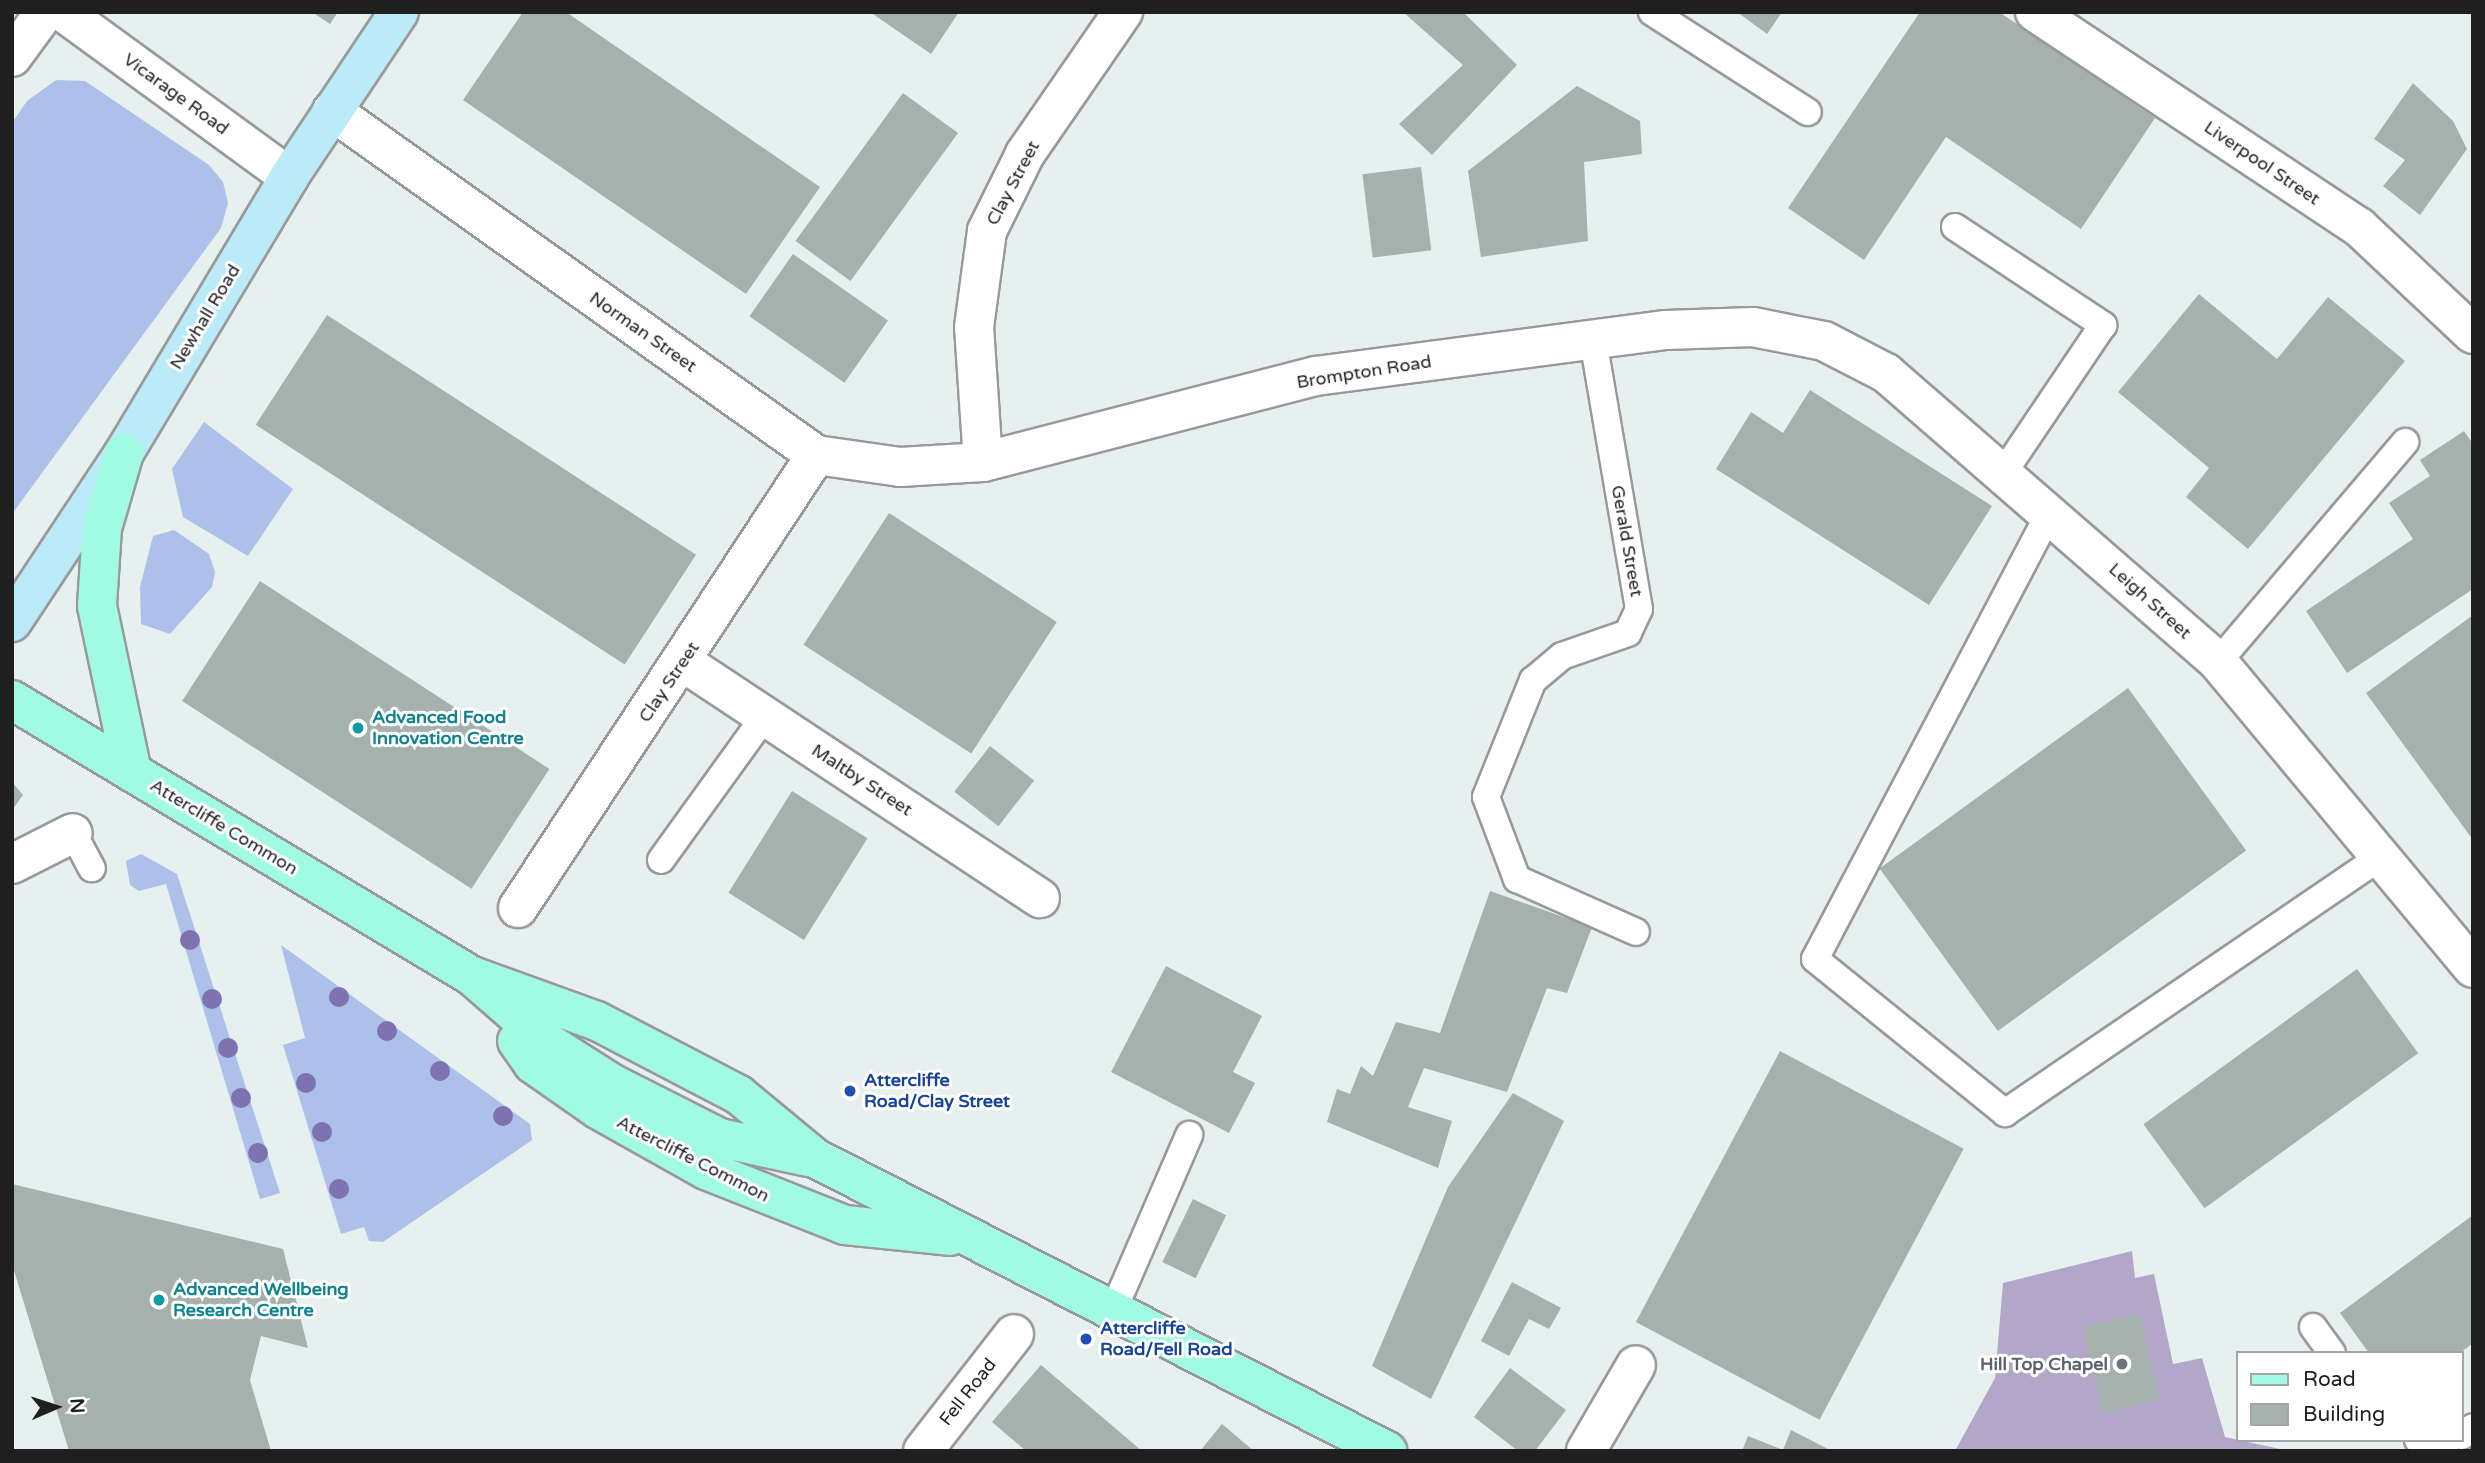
<!DOCTYPE html>
<style>
body{margin:0}
#map{position:relative;width:2485px;height:1463px;overflow:hidden;background:#e6f0ee;font-family:"Varela Round",sans-serif}
div>[style]{position:absolute}
[style*='--x']{left:calc(var(--x)*1px);top:calc(var(--y)*1px);width:calc(var(--w)*1px);rotate:calc(var(--a)*1deg)}
.grass>*{inset:0;background:#acc0e9}
.cemetery>*{inset:0;background:#b2a7c8}
.building>*{inset:0;background:#a5b1ad;transform-origin:0 0}
.roads{filter:drop-shadow(2px 0 #999) drop-shadow(-2px 0 #999) drop-shadow(0 2px #999) drop-shadow(0 -2px #999)}
.lane>*{height:26px;margin:-13px;padding:0 13px;transform-origin:13px;border-radius:13px;background:#fff}
.street>*{height:38px;margin:-19px;padding:0 19px;transform-origin:19px;border-radius:19px;background:#fff}
.secondary>*{height:38px;margin:-19px;padding:0 19px;transform-origin:19px;border-radius:19px;background:#bbebf9}
.primary>*{height:38px;margin:-19px;padding:0 19px;transform-origin:19px;border-radius:19px;background:#a0fbe2}
.trees>*{width:20px;height:20px;margin:-10px;border-radius:50%;background:#7e73b0}
.dots>*{width:19px;height:19px;translate:-50% -50%;box-sizing:border-box;border:4px solid #fff;border-radius:50%}
span{translate:-50% -50%;white-space:nowrap;text-align:center;line-height:1.15;-webkit-text-stroke:6px #fff;paint-order:stroke}
.street-label{font-size:18px;color:#1f1f1f}
.culture-label{font-size:18px;color:#0d838f;font-weight:700}
.left{translate:0 -50%;text-align:left}
.transit-label{font-size:18px;color:#164399;font-weight:700}
.worship-label{font-size:18px;color:#5b616d;font-weight:700}
.right{translate:-100% -50%;text-align:right}
.frame{position:absolute;inset:0;border:14px solid #1f1f1f;pointer-events:none}
.legend{position:absolute;left:2236px;top:1351px;width:228px;height:91px;box-sizing:border-box;background:#fff;border:2px solid #a5a5a5;margin:0;padding:9px 12px;list-style:none;font-size:21px;color:#1f1f1f}
.legend li{display:flex;align-items:center;gap:14px;height:35px}
.legend b{width:35px;border:2px solid #a5a5a5}
.north{position:absolute;left:21px;top:1372px;width:70px;height:70px;-webkit-text-stroke:5px #fff;paint-order:stroke;rotate:87deg;font-size:19px;font-weight:700;line-height:28px;text-align:center;color:#1f1f1f}
.north::after{content:'';display:block;margin:auto;width:24px;height:32px;background:#1f1f1f;clip-path:polygon(50% 0,100% 100%,50% 72%,0 100%)}
</style>
<div id="map">
<div class="grass">
<div style="clip-path:polygon(56px 80px,85px 81px,209px 165px,223px 182px,228px 203px,221px 228px,12px 514px,12px 123px,27px 101px)"></div>
<div style="clip-path:polygon(204px 422px,293px 489px,248px 556px,183px 517px,172px 469px)"></div>
<div style="clip-path:polygon(174px 530px,209px 554px,215px 572px,212px 587px,170px 634px,141px 624px,140px 587px,153px 536px)"></div>
<div style="clip-path:polygon(141px 854px,177px 874px,280px 1193px,260px 1199px,166px 884px,139px 891px,130px 885px,126px 861px)"></div>
<div style="clip-path:polygon(281px 945px,530px 1124px,532px 1140px,383px 1242px,369px 1241px,364px 1227px,341px 1234px,283px 1045px,305px 1038px)"></div>
</div>
<div class="cemetery">
<div style="clip-path:polygon(2132px 1251px,2135px 1278px,2154px 1274px,2173px 1364px,2202px 1358px,2225px 1437px,2289px 1451px,1955px 1451px,1995px 1378px,2003px 1283px)"></div>
</div>
<div class="building">
<div style="clip-path:polygon(312px 12px,338px 12px,330px 24px)"></div>
<div style="clip-path:polygon(523px 12px,566px 12px,820px 187px,746px 294px,463px 100px)"></div>
<div style="clip-path:polygon(870px 12px,959px 12px,931px 54px)"></div>
<div style="clip-path:polygon(1403px 12px,1463px 12px,1517px 65px,1432px 155px,1399px 124px,1463px 65px)"></div>
<div style="clip-path:polygon(1737px 12px,1782px 12px,1767px 34px)"></div>
<div style="clip-path:polygon(1920px 12px,1999px 12px,2155px 118px,2081px 229px,1946px 137px,1864px 260px,1788px 208px)"></div>
<div style="clip-path:polygon(2413px 83px,2453px 121px,2467px 149px,2420px 215px,2383px 186px,2405px 160px,2374px 139px)"></div>
<div style="clip-path:polygon(1577px 86px,1640px 121px,1642px 154px,1584px 162px,1588px 241px,1481px 257px,1468px 171px)"></div>
<div style="left:903px;top:93px;width:68px;height:183px;rotate:36deg"></div>
<div style="left:1421px;top:167px;width:84px;height:59px;rotate:83deg"></div>
<div style="left:793px;top:254px;width:116px;height:76px;rotate:35deg"></div>
<div style="clip-path:polygon(2199px 294px,2277px 359px,2328px 297px,2405px 361px,2248px 549px,2186px 497px,2209px 468px,2118px 392px)"></div>
<div style="left:327px;top:315px;width:440px;height:131px;rotate:33deg"></div>
<div style="clip-path:polygon(1810px 390px,1992px 506px,1929px 605px,1716px 469px,1751px 412px,1783px 433px)"></div>
<div style="clip-path:polygon(2464px 431px,2473px 444px,2473px 589px,2347px 673px,2306px 611px,2413px 539px,2389px 503px,2430px 476px,2420px 460px)"></div>
<div style="left:889px;top:513px;width:200px;height:157px;rotate:33deg"></div>
<div style="left:260px;top:581px;width:345px;height:143px;rotate:33deg"></div>
<div style="clip-path:polygon(2473px 615px,2473px 840px,2366px 693px)"></div>
<div style="left:2128px;top:688px;width:201px;height:307px;rotate:54deg"></div>
<div style="left:990px;top:746px;width:56px;height:58px;rotate:38deg"></div>
<div style="clip-path:polygon(12px 782px,23px 795px,12px 810px)"></div>
<div style="left:792px;top:791px;width:89px;height:120px;rotate:32deg"></div>
<div style="clip-path:polygon(1490px 891px,1592px 927px,1567px 993px,1547px 988px,1507px 1092px,1424px 1068px,1408px 1107px,1452px 1121px,1438px 1168px,1327px 1122px,1337px 1089px,1350px 1094px,1361px 1066px,1373px 1076px,1396px 1022px,1440px 1033px)"></div>
<div style="clip-path:polygon(1166px 966px,1262px 1016px,1233px 1072px,1255px 1083px,1229px 1133px,1111px 1072px)"></div>
<div style="left:2357px;top:969px;width:104px;height:264px;rotate:54deg"></div>
<div style="left:1780px;top:1051px;width:208px;height:307px;rotate:28deg"></div>
<div style="clip-path:polygon(1513px 1093px,1564px 1121px,1431px 1399px,1372px 1366px,1448px 1187px)"></div>
<div style="clip-path:polygon(12px 1184px,283px 1249px,308px 1348px,261px 1336px,250px 1380px,271px 1451px,69px 1451px,12px 1264px)"></div>
<div style="left:1193px;top:1199px;width:37px;height:70px;rotate:26deg"></div>
<div style="clip-path:polygon(2473px 1215px,2473px 1343px,2460px 1353px,2369px 1353px,2340px 1313px)"></div>
<div style="clip-path:polygon(1512px 1282px,1561px 1308px,1549px 1329px,1529px 1319px,1509px 1356px,1481px 1341px)"></div>
<div style="left:2140px;top:1314px;width:88px;height:58px;rotate:77deg"></div>
<div style="clip-path:polygon(1041px 1365px,1142px 1451px,1026px 1451px,992px 1422px)"></div>
<div style="clip-path:polygon(1510px 1368px,1566px 1410px,1535px 1451px,1518px 1451px,1474px 1417px)"></div>
<div style="clip-path:polygon(1222px 1424px,1254px 1451px,1200px 1451px)"></div>
<div style="clip-path:polygon(1791px 1430px,1832px 1451px,1742px 1451px,1748px 1436px,1783px 1450px)"></div>
</div>
<div class="roads">
<div class="lane">
<div style="--x:1652;--y:12;--w:185;--a:32.7"></div>
<div style="--x:1955;--y:227;--w:178;--a:33.5"></div>
<div style="--x:2103;--y:325;--w:177;--a:124"></div>
<div style="--x:1593;--y:340;--w:273;--a:80.3"></div>
<div style="--x:1639;--y:609;--w:26;--a:115"></div>
<div style="--x:1628;--y:633;--w:70;--a:160.8"></div>
<div style="--x:1562;--y:656;--w:38;--a:140"></div>
<div style="--x:1533;--y:680;--w:126;--a:111.9"></div>
<div style="--x:1486;--y:797;--w:88;--a:69.3"></div>
<div style="--x:1517;--y:879;--w:130;--a:24"></div>
<div style="--x:2050;--y:512;--w:505;--a:117.73"></div>
<div style="--x:1815;--y:959;--w:245;--a:39"></div>
<div style="--x:2005;--y:1113;--w:458;--a:-34.3"></div>
<div style="--x:2218;--y:662;--w:289;--a:-49.6"></div>
<div style="--x:73;--y:833;--w:40;--a:62"></div>
<div style="--x:661;--y:860;--w:178;--a:-54.2"></div>
<div style="--x:1113;--y:1311;--w:192;--a:-66.6"></div>
<div style="--x:2313;--y:1327;--w:32;--a:54"></div>
<div style="--x:2462;--y:1436;--w:14;--a:-39"></div>
<div style="--x:2418;--y:1440;--w:29;--a:22"></div>
</div>
<div class="street">
<div style="--x:63;--y:12;--w:280;--a:36.1"></div>
<div style="--x:2035;--y:12;--w:389;--a:33.6"></div>
<div style="--x:2359;--y:227;--w:156;--a:43.2"></div>
<div style="--x:12;--y:57;--w:56;--a:-53.7"></div>
<div style="--x:332;--y:111;--w:594;--a:35.4"></div>
<div style="--x:816;--y:455;--w:85;--a:8.1"></div>
<div style="--x:900;--y:467;--w:83;--a:-3.4"></div>
<div style="--x:983;--y:462;--w:344;--a:-14.5"></div>
<div style="--x:1316;--y:376;--w:353;--a:-7.5"></div>
<div style="--x:1666;--y:330;--w:87;--a:-2"></div>
<div style="--x:1753;--y:327;--w:72;--a:11.2"></div>
<div style="--x:1824;--y:341;--w:70;--a:27.3"></div>
<div style="--x:1886;--y:373;--w:440;--a:41"></div>
<div style="--x:2218;--y:662;--w:398;--a:50.2"></div>
<div style="--x:983;--y:462;--w:135;--a:-93.8"></div>
<div style="--x:974;--y:327;--w:97;--a:-82.3"></div>
<div style="--x:987;--y:231;--w:86;--a:-63.7"></div>
<div style="--x:1025;--y:154;--w:173;--a:-55.4"></div>
<div style="--x:683;--y:662;--w:428;--a:33.5"></div>
<div style="--x:12;--y:864;--w:68;--a:-26.9"></div>
<div style="--x:518;--y:908;--w:542;--a:-56.66"></div>
<div style="--x:923;--y:1451;--w:148;--a:-52.1"></div>
<div style="--x:1586;--y:1451;--w:99;--a:-59.8"></div>
</div>
<div class="secondary">
<div style="--x:12;--y:622;--w:203;--a:-56.5"></div>
<div style="--x:124;--y:453;--w:322;--a:-59.1"></div>
<div style="--x:289;--y:177;--w:198;--a:-56.3"></div>
</div>
<div class="primary">
<div style="--x:124;--y:453;--w:78;--a:106.3"></div>
<div style="--x:102;--y:528;--w:78;--a:93.7"></div>
<div style="--x:97;--y:606;--w:170;--a:78.1"></div>
<div style="--x:12;--y:700;--w:536;--a:30.96"></div>
<div style="--x:472;--y:976;--w:103;--a:41.1"></div>
<div style="--x:550;--y:1044;--w:75;--a:32.4"></div>
<div style="--x:613;--y:1084;--w:120;--a:26.8"></div>
<div style="--x:720;--y:1138;--w:91;--a:12.1"></div>
<div style="--x:472;--y:976;--w:133;--a:19.8"></div>
<div style="--x:597;--y:1021;--w:160;--a:27.5"></div>
<div style="--x:739;--y:1095;--w:99;--a:39.7"></div>
<div style="--x:815;--y:1158;--w:643;--a:27.12"></div>
<div style="--x:517;--y:1041;--w:28;--a:55"></div>
<div style="--x:533;--y:1064;--w:80;--a:34.9"></div>
<div style="--x:599;--y:1110;--w:123;--a:29.3"></div>
<div style="--x:706;--y:1170;--w:149;--a:21.6"></div>
<div style="--x:845;--y:1225;--w:105;--a:6"></div>
</div>
</div>
<div class="trees">
<div style="left:190px;top:940px"></div>
<div style="left:339px;top:997px"></div>
<div style="left:212px;top:999px"></div>
<div style="left:387px;top:1031px"></div>
<div style="left:228px;top:1048px"></div>
<div style="left:440px;top:1071px"></div>
<div style="left:306px;top:1083px"></div>
<div style="left:241px;top:1098px"></div>
<div style="left:503px;top:1116px"></div>
<div style="left:322px;top:1132px"></div>
<div style="left:258px;top:1153px"></div>
<div style="left:339px;top:1189px"></div>
</div>
<div class="dots">
<div style="left:358px;top:728px;background:#0f9aa8"></div>
<div style="left:850px;top:1091px;background:#1a4fb4"></div>
<div style="left:159px;top:1300px;background:#0f9aa8"></div>
<div style="left:1086px;top:1339px;background:#1a4fb4"></div>
<div style="left:2122px;top:1364px;background:#6b7280"></div>
</div>
<div class="street-label">
<span style="left:176px;top:94px;rotate:36deg">Vicarage Road</span>
<span style="left:2262px;top:163px;rotate:34deg">Liverpool Street</span>
<span style="left:1013px;top:183px;rotate:-62deg">Clay Street</span>
<span style="left:205px;top:317px;rotate:-59deg">Newhall Road</span>
<span style="left:643px;top:332px;rotate:35deg">Norman Street</span>
<span style="left:1364px;top:372px;rotate:-9deg">Brompton Road</span>
<span style="left:1627px;top:541px;rotate:80deg">Gerald Street</span>
<span style="left:2150px;top:601px;rotate:42deg">Leigh Street</span>
<span style="left:669px;top:682px;rotate:-56deg">Clay Street</span>
<span style="left:862px;top:780px;rotate:33deg">Maltby Street</span>
<span style="left:224px;top:827px;rotate:31deg">Attercliffe Common</span>
<span style="left:693px;top:1159px;rotate:27deg">Attercliffe Common</span>
<span style="left:968px;top:1392px;rotate:-52deg">Fell Road</span>
</div>
<div class="culture-label">
<span class="left" style="left:372px;top:728px">Advanced Food<br>Innovation Centre</span>
<span class="left" style="left:173px;top:1300px">Advanced Wellbeing<br>Research Centre</span>
</div>
<div class="transit-label">
<span class="left" style="left:864px;top:1091px">Attercliffe<br>Road/Clay Street</span>
<span class="left" style="left:1100px;top:1339px">Attercliffe<br>Road/Fell Road</span>
</div>
<div class="worship-label">
<span class="right" style="left:2108px;top:1364px">Hill Top Chapel</span>
</div>
<div class="frame"></div>
<ul class="legend">
<li><b style="height:9px;background:#a0fbe2"></b>Road</li>
<li><b style="height:19px;background:#a5b1ad"></b>Building</li>
</ul>
<div class="north">N</div>
</div>
